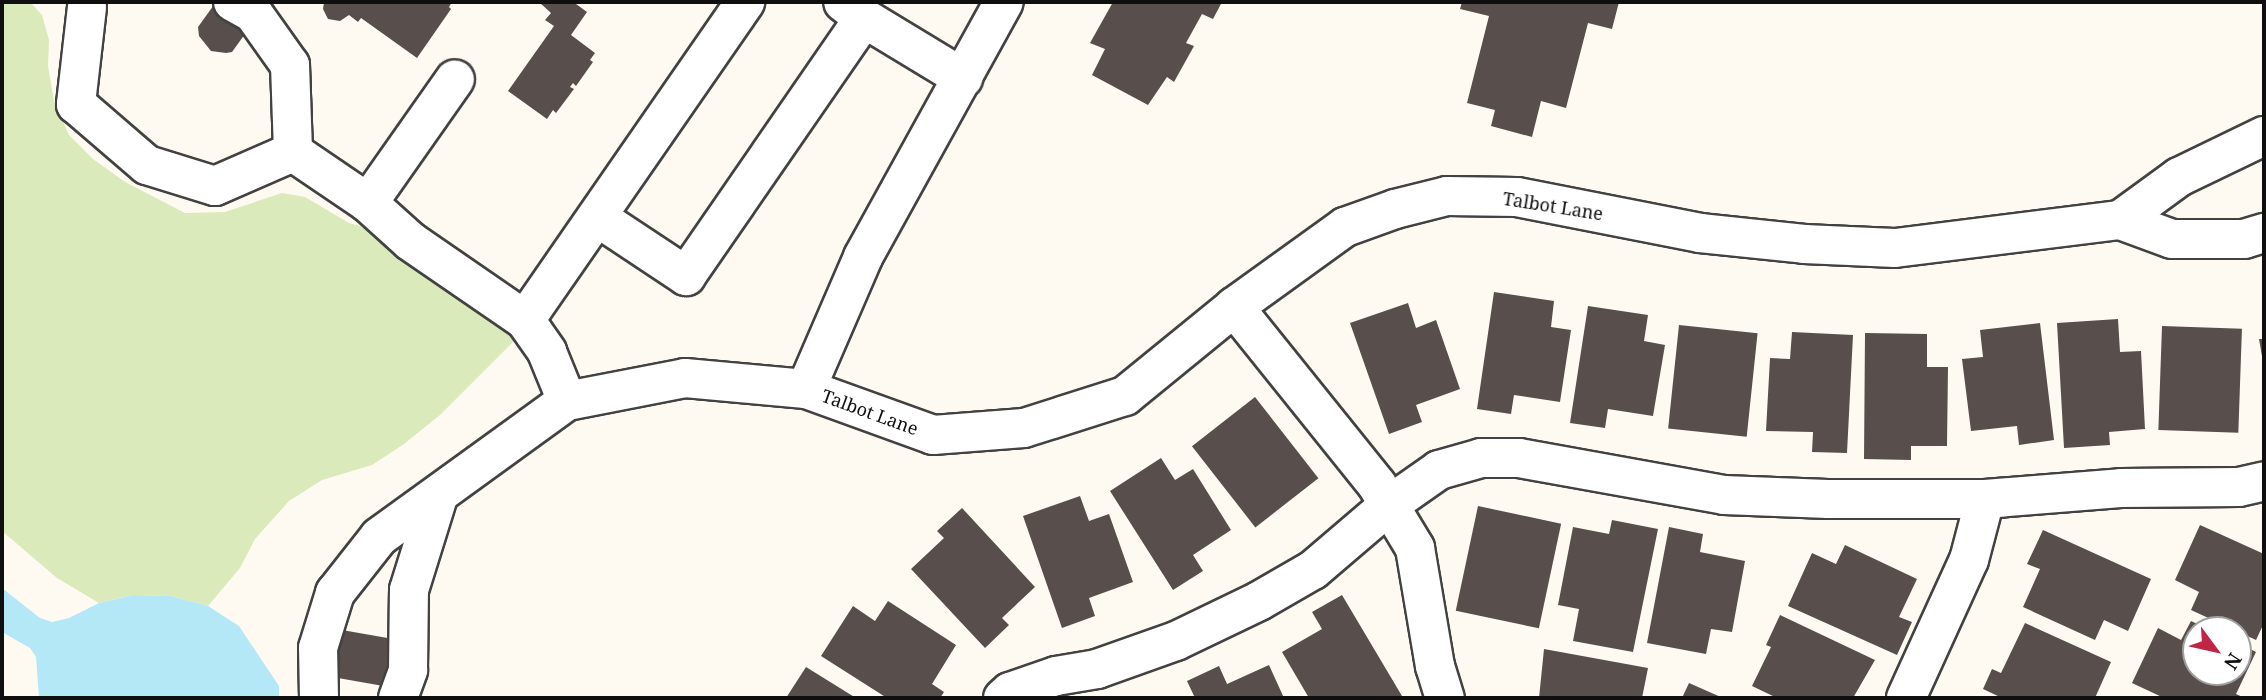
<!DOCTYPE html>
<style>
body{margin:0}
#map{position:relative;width:2266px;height:700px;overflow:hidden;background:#fffaf1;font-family:"Noto Serif",serif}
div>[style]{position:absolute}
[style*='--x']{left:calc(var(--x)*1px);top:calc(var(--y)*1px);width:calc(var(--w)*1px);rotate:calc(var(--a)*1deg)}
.green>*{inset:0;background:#daeaba}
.water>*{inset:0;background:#b5e8f7}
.building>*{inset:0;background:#584e4b;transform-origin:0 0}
.roads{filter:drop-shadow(2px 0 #424242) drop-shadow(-2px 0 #424242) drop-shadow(0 2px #424242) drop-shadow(0 -2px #424242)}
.minor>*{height:38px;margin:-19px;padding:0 19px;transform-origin:19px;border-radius:19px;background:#fff}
span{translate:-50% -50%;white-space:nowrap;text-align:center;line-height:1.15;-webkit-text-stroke:7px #fff;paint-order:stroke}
.street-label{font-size:18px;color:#0f0f0f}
.frame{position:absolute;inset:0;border:4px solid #0f0f0f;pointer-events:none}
.north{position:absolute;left:2182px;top:616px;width:70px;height:70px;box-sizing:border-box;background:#fff;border:2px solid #9f9f9f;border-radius:50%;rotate:123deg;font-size:19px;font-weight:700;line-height:28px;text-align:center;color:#0f0f0f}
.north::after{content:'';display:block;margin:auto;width:24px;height:32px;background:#c02545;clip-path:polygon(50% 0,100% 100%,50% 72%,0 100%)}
</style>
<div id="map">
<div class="green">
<div style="clip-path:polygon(2px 2px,30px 2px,42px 15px,49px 40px,48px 66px,54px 101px,69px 135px,93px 159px,125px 182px,185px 213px,225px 212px,282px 193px,305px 197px,349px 223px,364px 227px,508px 330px,514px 341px,440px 415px,404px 444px,372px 465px,322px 480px,289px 501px,255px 539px,240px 568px,208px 606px,171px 596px,133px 595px,99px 603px,57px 578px,2px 531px)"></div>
</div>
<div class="water">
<div style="clip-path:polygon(2px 588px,40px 618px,52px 622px,69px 618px,99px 603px,133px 595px,171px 596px,208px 606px,239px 626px,279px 686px,279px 698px,39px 698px,36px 657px,30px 648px,2px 632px)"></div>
</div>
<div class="building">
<div style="clip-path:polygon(216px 2px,268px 2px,232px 52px,226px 53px,211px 51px,199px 36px,198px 27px)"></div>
<div style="clip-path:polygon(324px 2px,452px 2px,449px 7px,451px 9px,417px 58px,361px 18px,358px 22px,349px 15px,340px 21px,328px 19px,323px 9px)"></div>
<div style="clip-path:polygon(539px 2px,578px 2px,576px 4px,587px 12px,571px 35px,595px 53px,590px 60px,593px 62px,576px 86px,573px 83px,570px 87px,574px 89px,556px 113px,553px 110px,547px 119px,508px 91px,554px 26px,545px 20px,551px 13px)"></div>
<div style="clip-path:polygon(1113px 2px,1222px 2px,1213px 19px,1202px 14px,1186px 43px,1194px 46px,1174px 82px,1167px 77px,1148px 105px,1092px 75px,1105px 49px,1090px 43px)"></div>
<div style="clip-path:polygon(1462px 2px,1619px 2px,1612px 29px,1588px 23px,1566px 108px,1541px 101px,1532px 137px,1491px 126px,1495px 110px,1467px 103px,1489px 16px,1460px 9px)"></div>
<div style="clip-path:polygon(1494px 292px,1554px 301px,1551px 327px,1571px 330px,1560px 402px,1514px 395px,1511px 414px,1477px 409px)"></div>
<div style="clip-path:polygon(1408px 303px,1416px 328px,1436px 320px,1460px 389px,1416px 405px,1422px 422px,1389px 434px,1350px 323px)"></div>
<div style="clip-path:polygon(1588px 306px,1648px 315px,1644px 341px,1665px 345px,1653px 416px,1608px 409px,1605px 428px,1570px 423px)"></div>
<div style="clip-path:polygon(2118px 319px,2120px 352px,2141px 351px,2145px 429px,2109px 432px,2110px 445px,2064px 448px,2057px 323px)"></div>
<div style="clip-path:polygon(2040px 323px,2054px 440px,2019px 445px,2017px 426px,1971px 431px,1962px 359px,1983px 357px,1980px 330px)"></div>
<div style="left:1679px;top:325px;width:79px;height:104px;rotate:6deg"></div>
<div style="left:2162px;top:326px;width:80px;height:104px;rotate:2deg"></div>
<div style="clip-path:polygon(1792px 332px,1853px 335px,1847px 453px,1812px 452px,1813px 432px,1766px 431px,1770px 358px,1790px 359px)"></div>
<div style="clip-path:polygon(1865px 333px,1927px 334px,1927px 367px,1948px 367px,1947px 446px,1911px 446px,1911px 460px,1864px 459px)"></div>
<div style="clip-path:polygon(2259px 339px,2264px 339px,2264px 362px,2263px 362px)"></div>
<div style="left:1255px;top:397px;width:103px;height:80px;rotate:52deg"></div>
<div style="clip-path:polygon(1161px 458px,1175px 480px,1193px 469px,1231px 530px,1193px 555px,1203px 571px,1173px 590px,1110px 491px)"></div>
<div style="clip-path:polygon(1080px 496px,1089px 521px,1109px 514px,1133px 582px,1089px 598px,1095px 616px,1062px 628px,1023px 516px)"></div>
<div style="left:1478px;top:506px;width:85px;height:107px;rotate:12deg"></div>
<div style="clip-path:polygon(962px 508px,1035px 587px,1002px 618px,1009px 625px,985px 648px,911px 569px,944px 538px,937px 531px)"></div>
<div style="clip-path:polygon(1612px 520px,1658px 529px,1633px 652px,1573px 641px,1579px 609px,1558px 605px,1573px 527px,1609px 534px)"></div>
<div style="clip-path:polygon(2200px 525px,2264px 554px,2264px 623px,2256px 640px,2191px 610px,2199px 592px,2175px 580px)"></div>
<div style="clip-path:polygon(1669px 527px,1703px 534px,1700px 552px,1745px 561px,1732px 632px,1711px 629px,1706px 654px,1647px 643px)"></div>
<div style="clip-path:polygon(2043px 530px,2151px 579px,2128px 631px,2104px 620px,2095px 640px,2023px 607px,2040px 569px,2027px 564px)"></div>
<div style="clip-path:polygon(1845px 545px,1917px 579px,1899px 617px,1912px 622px,1897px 655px,1788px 606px,1812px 553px,1836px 564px)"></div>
<div style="clip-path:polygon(1342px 595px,1402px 696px,1398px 698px,1309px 698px,1282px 652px,1322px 629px,1312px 612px)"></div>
<div style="clip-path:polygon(888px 601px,956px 645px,932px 684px,944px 692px,940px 698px,887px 698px,821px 656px,853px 606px,875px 621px)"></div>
<div style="clip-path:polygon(1780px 615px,1875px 660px,1853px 698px,1777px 698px,1752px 686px,1771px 647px,1766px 645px)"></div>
<div style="clip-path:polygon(2191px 621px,2210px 630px,2196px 630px,2196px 672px,2238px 672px,2238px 643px,2256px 652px,2236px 694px,2245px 698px,2164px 698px,2132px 683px,2158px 628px,2181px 640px)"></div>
<div style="clip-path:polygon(2025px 623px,2111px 662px,2095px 698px,2002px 698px,1983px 689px,1992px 669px,2001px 673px)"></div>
<div style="left:342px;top:630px;width:52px;height:48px;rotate:10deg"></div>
<div style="clip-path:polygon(1544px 649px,1648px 668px,1642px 698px,1539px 698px)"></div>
<div style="clip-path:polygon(1269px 665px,1284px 698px,1195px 698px,1187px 681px,1219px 666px,1227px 684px)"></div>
<div style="clip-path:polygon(806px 667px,856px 698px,786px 698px)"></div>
<div style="clip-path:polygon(1689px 683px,1723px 698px,1682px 698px)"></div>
</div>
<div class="roads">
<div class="minor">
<div style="--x:233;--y:2;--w:23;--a:29"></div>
<div style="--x:253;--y:13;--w:64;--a:54.6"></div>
<div style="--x:290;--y:65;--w:87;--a:88"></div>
<div style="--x:293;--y:152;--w:91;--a:34.2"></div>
<div style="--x:368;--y:203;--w:57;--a:42.1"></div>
<div style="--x:410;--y:241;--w:140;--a:34.5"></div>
<div style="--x:525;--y:320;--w:39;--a:55"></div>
<div style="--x:547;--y:352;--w:53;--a:67.8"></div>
<div style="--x:87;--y:7;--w:98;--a:96.5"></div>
<div style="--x:76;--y:104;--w:94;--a:40.7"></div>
<div style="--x:147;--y:165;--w:71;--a:17.2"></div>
<div style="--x:215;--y:186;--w:85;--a:-23.6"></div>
<div style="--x:864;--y:18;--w:116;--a:31.2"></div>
<div style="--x:368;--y:203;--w:151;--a:-54.9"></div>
<div style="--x:597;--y:217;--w:107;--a:33.5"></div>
<div style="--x:686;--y:276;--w:313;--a:-55.4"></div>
<div style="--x:864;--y:18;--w:26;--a:-143"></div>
<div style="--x:2120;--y:220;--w:73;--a:-36.1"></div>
<div style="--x:2179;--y:177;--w:94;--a:-25.8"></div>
<div style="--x:1234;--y:307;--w:228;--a:51.2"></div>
<div style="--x:1377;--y:485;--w:74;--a:58.9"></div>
<div style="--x:1415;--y:548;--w:120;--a:80.4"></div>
<div style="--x:1435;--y:666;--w:34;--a:73"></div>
<div style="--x:525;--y:320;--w:387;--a:-55.3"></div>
<div style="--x:806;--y:389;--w:144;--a:-66.6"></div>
<div style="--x:863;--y:257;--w:291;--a:-61.1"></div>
<div style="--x:319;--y:698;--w:50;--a:-91.1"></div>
<div style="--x:318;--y:648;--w:58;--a:-72.8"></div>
<div style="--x:335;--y:593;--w:71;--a:-51.8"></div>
<div style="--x:379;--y:537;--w:232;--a:-35.9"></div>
<div style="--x:567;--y:401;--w:120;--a:-11"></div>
<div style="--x:685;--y:378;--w:121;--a:5.2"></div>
<div style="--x:806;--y:389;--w:135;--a:19.9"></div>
<div style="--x:933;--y:435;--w:91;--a:-4.4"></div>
<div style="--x:1024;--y:428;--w:106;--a:-17.6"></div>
<div style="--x:1125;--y:396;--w:141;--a:-39.2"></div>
<div style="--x:1234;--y:307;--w:137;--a:-35.8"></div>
<div style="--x:1345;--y:227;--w:53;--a:-19.8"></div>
<div style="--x:1395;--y:209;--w:54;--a:-14"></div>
<div style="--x:1447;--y:196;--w:70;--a:0.8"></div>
<div style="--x:1517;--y:197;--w:187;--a:11.1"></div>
<div style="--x:1700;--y:233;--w:105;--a:6"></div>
<div style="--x:1804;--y:244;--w:91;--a:2.5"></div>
<div style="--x:1895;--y:248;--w:227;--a:-7.1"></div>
<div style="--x:2120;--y:220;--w:55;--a:20.1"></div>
<div style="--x:2172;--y:239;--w:72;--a:0"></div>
<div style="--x:2244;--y:239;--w:21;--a:-17"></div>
<div style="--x:398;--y:698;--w:30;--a:-70"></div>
<div style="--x:408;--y:670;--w:80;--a:-89.3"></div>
<div style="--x:409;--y:590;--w:97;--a:-72.7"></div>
<div style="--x:1003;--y:698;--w:9;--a:-41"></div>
<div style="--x:1010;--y:692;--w:49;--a:-19.2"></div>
<div style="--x:1056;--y:676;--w:42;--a:-9.7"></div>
<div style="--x:1097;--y:669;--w:84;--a:-19.5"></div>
<div style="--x:1176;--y:641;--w:92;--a:-25.7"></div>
<div style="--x:1259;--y:601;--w:62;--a:-29.9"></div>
<div style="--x:1313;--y:570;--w:100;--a:-40.5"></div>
<div style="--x:1389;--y:505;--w:61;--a:-35"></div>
<div style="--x:1439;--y:470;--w:44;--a:-15.9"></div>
<div style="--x:1481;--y:458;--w:38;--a:0"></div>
<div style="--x:1519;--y:458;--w:208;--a:10.2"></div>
<div style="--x:1724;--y:495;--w:104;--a:2.2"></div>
<div style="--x:1828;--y:499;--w:157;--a:0"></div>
<div style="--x:1985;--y:499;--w:136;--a:-4.6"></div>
<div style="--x:2121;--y:488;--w:118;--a:-0.5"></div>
<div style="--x:2239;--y:487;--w:26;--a:-13"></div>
<div style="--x:1906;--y:698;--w:152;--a:-65.5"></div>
<div style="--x:1969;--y:560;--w:63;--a:-75.3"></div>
</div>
</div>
<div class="street-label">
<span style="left:1553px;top:206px;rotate:9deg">Talbot Lane</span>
<span style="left:870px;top:412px;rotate:20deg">Talbot Lane</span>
</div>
<div class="frame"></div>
<div class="north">N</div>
</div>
